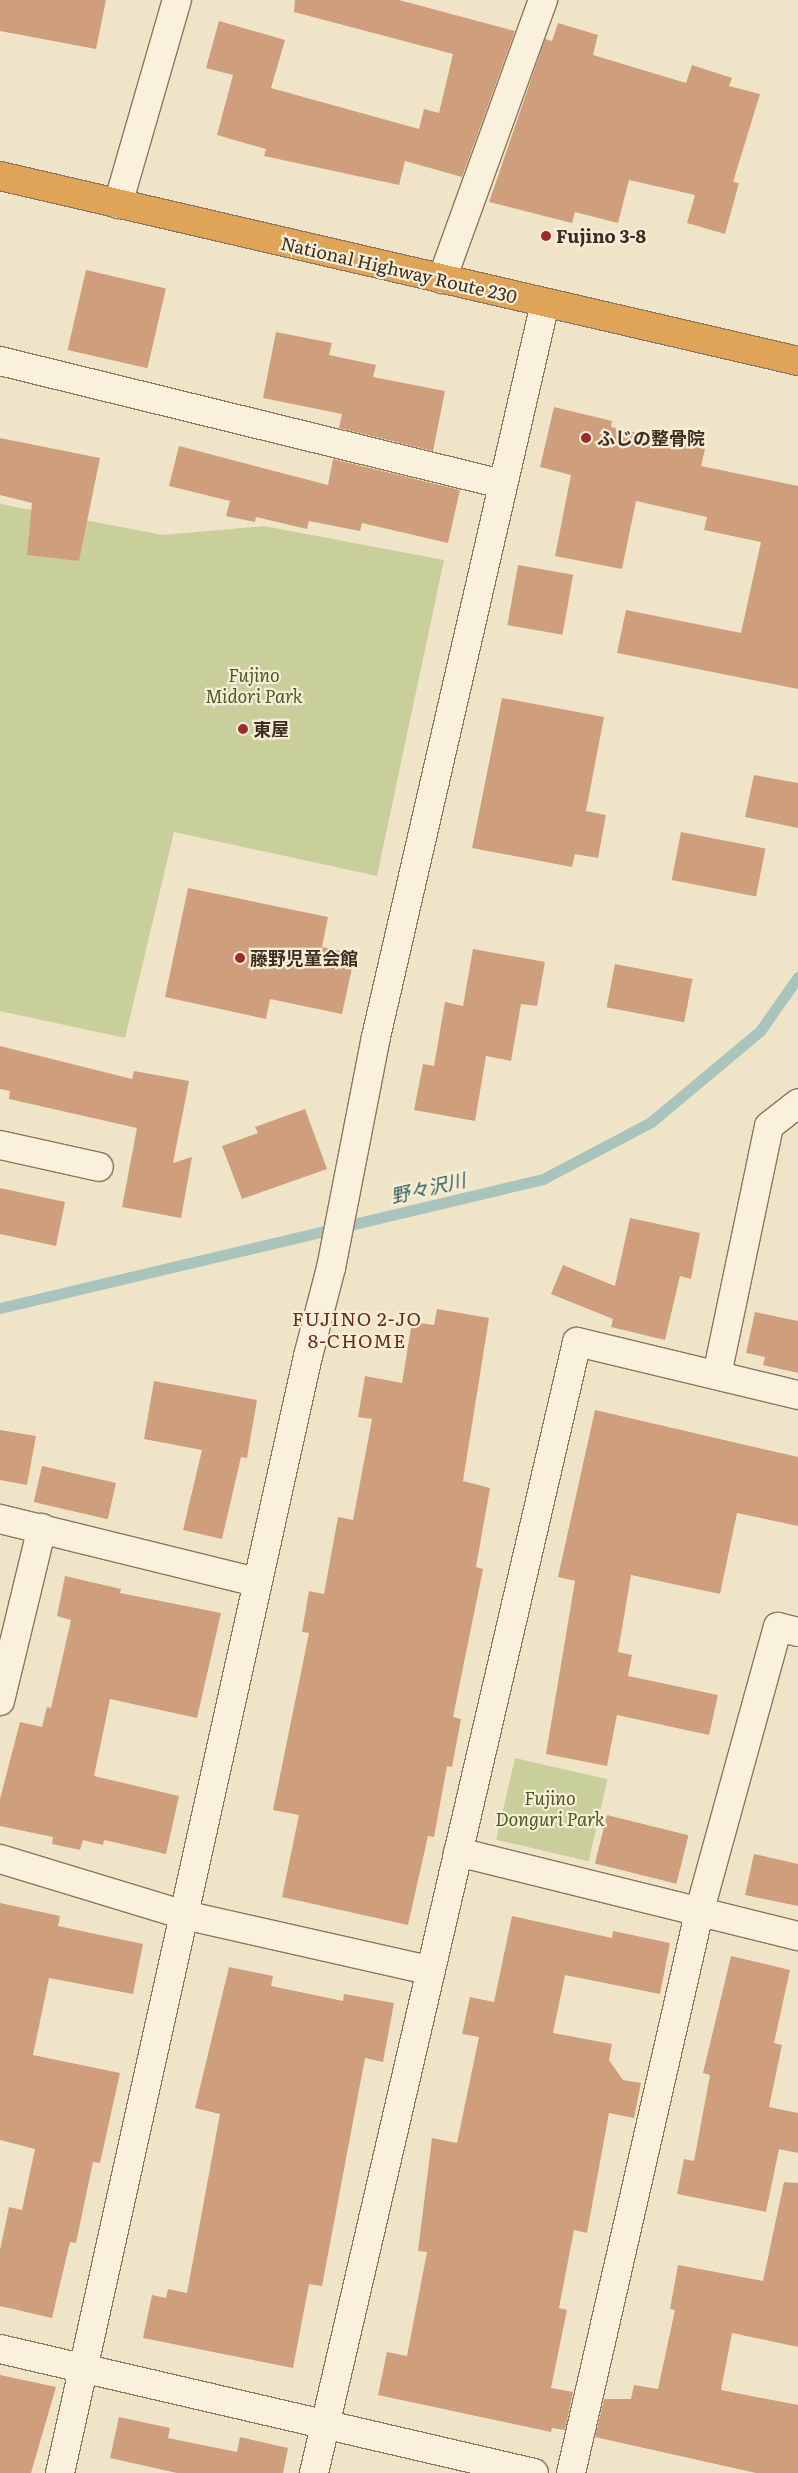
<!DOCTYPE html>
<meta charset="utf-8">
<style>
body{margin:0}
#map{position:relative;width:798px;height:2473px;overflow:hidden;background:#f0e4c8;font-family:Literata,"Noto Sans JP",serif}
div>[style]{position:absolute}
[style*='--x']{left:calc(var(--x)*1px);top:calc(var(--y)*1px);width:calc(var(--w)*1px);rotate:calc(var(--a)*1deg)}
.green>*{inset:0;background:#c9cf9b;transform-origin:0 0}
.stream>*{height:11px;margin:-5.5px;padding:0 5.5px;transform-origin:5.5px;border-radius:5.5px;background:#a9c4bc}
.building>*{inset:0;background:#cf9f7d;transform-origin:0 0}
.roads{filter:drop-shadow(1px 0 #8d765c) drop-shadow(-1px 0 #8d765c) drop-shadow(0 1px #8d765c) drop-shadow(0 -1px #8d765c)}
.street>*{height:28px;margin:-14px;padding:0 14px;transform-origin:14px;border-radius:14px;background:#faf1dc}
.highway>*{height:28px;margin:-14px;padding:0 14px;transform-origin:14px;border-radius:14px;background:#e0a458}
.dots>*{width:14px;height:14px;translate:-50% -50%;box-sizing:border-box;border:2px solid #f7eed8;border-radius:50%}
span{translate:-50% -50%;white-space:nowrap;text-align:center;line-height:1.15;-webkit-text-stroke:4.5px #f7eed8;paint-order:stroke}
.poi-label{font-size:18px;color:#3d2e20;font-weight:700}
.left{translate:0 -50%;text-align:left}
.street-label{font-size:18px;color:#3d2e20}
.park-label{font-size:18px;color:#4d5a26;font-style:italic}
.water-label{font-size:19px;color:#2f5d5a;font-style:italic}
.neighbourhood-label{font-size:19px;color:#6b2e1e;letter-spacing:1px}
</style>
<div id="map">
<div class="green">
<div style="clip-path:polygon(0 504px,163px 535px,264px 526px,444px 560px,377px 876px,174px 832px,125px 1038px,0 1011px)"></div>
<div style="left:515px;top:1758px;width:95px;height:84px;rotate:13deg"></div>
</div>
<div class="stream">
<div style="--x:0;--y:1308;--w:558;--a:-13.36"></div>
<div style="--x:543;--y:1179;--w:122;--a:-27.8"></div>
<div style="--x:651;--y:1122;--w:142;--a:-39.9"></div>
<div style="--x:760;--y:1031;--w:66;--a:-54.9"></div>
</div>
<div class="building">
<div style="clip-path:polygon(0 0,106px 0,96px 49px,0 31px)"></div>
<div style="clip-path:polygon(295px 0,399px 0,515px 31px,462px 177px,405px 161px,399px 185px,264px 156px,266px 149px,217px 135px,233px 75px,206px 68px,219px 21px,285px 40px,271px 88px,419px 129px,424px 109px,439px 113px,453px 54px,294px 12px)"></div>
<div style="clip-path:polygon(558px 23px,598px 35px,593px 55px,686px 83px,692px 65px,732px 78px,729px 86px,760px 94px,733px 182px,739px 183px,725px 234px,687px 223px,695px 195px,629px 180px,618px 223px,575px 212px,572px 223px,489px 202px,545px 39px,552px 41px)"></div>
<div style="left:86px;top:270px;width:82px;height:82px;rotate:13deg"></div>
<div style="clip-path:polygon(276px 332px,332px 343px,329px 355px,376px 365px,373px 377px,445px 391px,433px 451px,339px 428px,342px 414px,263px 398px)"></div>
<div style="clip-path:polygon(554px 407px,612px 421px,611px 427px,705px 449px,701px 466px,798px 486px,798px 689px,617px 653px,626px 610px,741px 633px,761px 542px,704px 530px,707px 517px,636px 501px,622px 569px,555px 556px,571px 475px,540px 467px)"></div>
<div style="clip-path:polygon(0 438px,100px 458px,79px 561px,27px 555px,32px 503px,0 495px)"></div>
<div style="clip-path:polygon(179px 446px,328px 485px,333px 459px,460px 490px,448px 543px,362px 523px,360px 531px,309px 521px,307px 529px,256px 517px,255px 522px,226px 516px,230px 501px,169px 486px)"></div>
<div style="left:518px;top:565px;width:56px;height:61px;rotate:10deg"></div>
<div style="clip-path:polygon(502px 698px,604px 717px,586px 811px,606px 815px,598px 858px,575px 854px,572px 867px,472px 848px)"></div>
<div style="clip-path:polygon(754px 775px,798px 783px,798px 828px,745px 817px)"></div>
<div style="left:681px;top:832px;width:86px;height:49px;rotate:11deg"></div>
<div style="clip-path:polygon(188px 888px,328px 917px,322px 947px,355px 954px,342px 1014px,270px 999px,266px 1019px,165px 997px)"></div>
<div style="clip-path:polygon(473px 949px,545px 962px,537px 1006px,521px 1004px,511px 1061px,486px 1056px,475px 1121px,414px 1110px,423px 1064px,434px 1066px,445px 1002px,463px 1006px)"></div>
<div style="left:615px;top:964px;width:79px;height:44px;rotate:11deg"></div>
<div style="clip-path:polygon(0 1046px,132px 1079px,134px 1071px,189px 1081px,173px 1163px,192px 1157px,181px 1218px,122px 1207px,137px 1128px,9px 1099px,10px 1091px,0 1089px)"></div>
<div style="clip-path:polygon(305px 1109px,327px 1169px,242px 1199px,222px 1146px,258px 1133px,255px 1127px)"></div>
<div style="clip-path:polygon(0 1188px,65px 1202px,56px 1246px,0 1234px)"></div>
<div style="clip-path:polygon(630px 1218px,700px 1233px,691px 1279px,680px 1276px,665px 1340px,611px 1327px,613px 1319px,551px 1294px,563px 1265px,615px 1286px)"></div>
<div style="clip-path:polygon(437px 1309px,489px 1318px,463px 1481px,490px 1488px,476px 1567px,483px 1569px,453px 1717px,461px 1719px,452px 1767px,447px 1766px,434px 1837px,428px 1836px,408px 1925px,282px 1897px,299px 1815px,273px 1810px,309px 1633px,302px 1632px,309px 1591px,324px 1594px,338px 1517px,353px 1520px,372px 1419px,358px 1417px,365px 1376px,402px 1383px,412px 1322px,434px 1325px)"></div>
<div style="clip-path:polygon(755px 1312px,798px 1321px,798px 1373px,763px 1365px,765px 1357px,746px 1353px)"></div>
<div style="clip-path:polygon(154px 1381px,257px 1400px,247px 1458px,241px 1457px,222px 1539px,183px 1530px,202px 1450px,144px 1439px)"></div>
<div style="clip-path:polygon(595px 1410px,798px 1457px,798px 1526px,737px 1513px,720px 1594px,631px 1575px,618px 1652px,632px 1655px,628px 1676px,718px 1695px,709px 1735px,617px 1715px,607px 1766px,546px 1754px,575px 1581px,558px 1577px)"></div>
<div style="clip-path:polygon(0 1430px,36px 1436px,27px 1485px,0 1480px)"></div>
<div style="left:42px;top:1466px;width:76px;height:37px;rotate:13deg"></div>
<div style="clip-path:polygon(65px 1576px,121px 1589px,120px 1593px,221px 1613px,197px 1718px,110px 1699px,94px 1776px,179px 1796px,166px 1854px,104px 1840px,103px 1845px,83px 1840px,80px 1850px,52px 1844px,53px 1837px,0 1826px,0 1799px,20px 1722px,42px 1727px,47px 1707px,51px 1708px,71px 1620px,57px 1616px)"></div>
<div style="left:607px;top:1815px;width:84px;height:50px;rotate:14deg"></div>
<div style="clip-path:polygon(754px 1854px,798px 1864px,798px 1906px,745px 1895px)"></div>
<div style="clip-path:polygon(0 1903px,60px 1916px,58px 1926px,143px 1944px,133px 1994px,49px 1978px,33px 2055px,120px 2073px,100px 2163px,93px 2162px,76px 2243px,70px 2242px,52px 2318px,0 2306px,0 2250px,9px 2207px,22px 2210px,35px 2149px,0 2140px)"></div>
<div style="clip-path:polygon(512px 1916px,612px 1938px,613px 1931px,670px 1943px,660px 1994px,565px 1975px,553px 2033px,612px 2044px,609px 2060px,623px 2080px,641px 2083px,634px 2118px,609px 2113px,587px 2233px,574px 2230px,559px 2308px,567px 2310px,551px 2388px,573px 2392px,565px 2430px,552px 2428px,551px 2432px,378px 2395px,387px 2352px,407px 2356px,427px 2252px,418px 2251px,432px 2138px,457px 2143px,479px 2037px,462px 2034px,470px 1997px,494px 2002px)"></div>
<div style="clip-path:polygon(731px 1956px,790px 1970px,774px 2043px,782px 2045px,769px 2107px,798px 2113px,798px 2153px,779px 2149px,766px 2212px,677px 2194px,684px 2159px,694px 2161px,710px 2075px,703px 2073px)"></div>
<div style="clip-path:polygon(229px 1967px,273px 1976px,271px 1986px,343px 2001px,344px 1994px,394px 2003px,383px 2062px,365px 2058px,322px 2286px,309px 2284px,293px 2368px,143px 2338px,152px 2295px,166px 2298px,168px 2289px,187px 2293px,220px 2114px,195px 2108px)"></div>
<div style="clip-path:polygon(784px 2182px,798px 2183px,798px 2347px,732px 2333px,721px 2390px,798px 2405px,798px 2473px,756px 2473px,595px 2437px,604px 2399px,631px 2399px,634px 2385px,658px 2389px,675px 2310px,670px 2309px,678px 2265px,763px 2281px)"></div>
<div style="clip-path:polygon(0 2375px,56px 2387px,31px 2473px,0 2473px)"></div>
<div style="clip-path:polygon(119px 2417px,170px 2428px,168px 2438px,237px 2452px,240px 2437px,288px 2448px,283px 2473px,177px 2473px,110px 2458px)"></div>
</div>
<div class="roads">
<div class="street">
<div style="--x:118;--y:204;--w:212;--a:-73.9"></div>
<div style="--x:442;--y:279;--w:297;--a:-70.1"></div>
<div style="--x:0;--y:361;--w:517;--a:13.77"></div>
<div style="--x:0;--y:1145;--w:101;--a:12.5"></div>
<div style="--x:717;--y:1375;--w:254;--a:-78.2"></div>
<div style="--x:769;--y:1126;--w:37;--a:-38"></div>
<div style="--x:0;--y:1519;--w:265;--a:13.8"></div>
<div style="--x:0;--y:1701;--w:178;--a:-76.4"></div>
<div style="--x:458;--y:1852;--w:350;--a:13.9"></div>
<div style="--x:0;--y:1859;--w:192;--a:16.9"></div>
<div style="--x:184;--y:1915;--w:251;--a:12.7"></div>
<div style="--x:0;--y:2349;--w:548;--a:13.07"></div>
<div style="--x:60;--y:2473;--w:1144;--a:-77.48"></div>
<div style="--x:308;--y:1356;--w:91;--a:-75.4"></div>
<div style="--x:331;--y:1268;--w:235;--a:-79"></div>
<div style="--x:376;--y:1037;--w:753;--a:-77.03"></div>
<div style="--x:314;--y:2473;--w:1161;--a:-76.91"></div>
<div style="--x:577;--y:1342;--w:227;--a:13.5"></div>
<div style="--x:571;--y:2473;--w:574;--a:-77.12"></div>
<div style="--x:699;--y:1913;--w:297;--a:-74.6"></div>
<div style="--x:778;--y:1627;--w:21;--a:14"></div>
</div>
<div class="highway">
<div style="--x:0;--y:176;--w:819;--a:13.05"></div>
</div>
</div>
<div class="dots">
<div style="left:546px;top:236px;background:#9e2a2b"></div>
<div style="left:586px;top:438px;background:#9e2a2b"></div>
<div style="left:243px;top:729px;background:#9e2a2b"></div>
<div style="left:240px;top:958px;background:#9e2a2b"></div>
</div>
<div class="poi-label">
<span class="left" style="left:556px;top:236px">Fujino 3-8</span>
<span class="left" style="left:597px;top:438px">ふじの整骨院</span>
<span class="left" style="left:253px;top:729px">東屋</span>
<span class="left" style="left:250px;top:958px">藤野児童会館</span>
</div>
<div class="street-label">
<span style="left:399px;top:270px;rotate:13deg">National Highway Route 230</span>
</div>
<div class="park-label">
<span style="left:254px;top:686px">Fujino<br>Midori Park</span>
<span style="left:550px;top:1809px">Fujino<br>Donguri Park</span>
</div>
<div class="water-label">
<span style="left:428px;top:1188px;rotate:-13deg">野々沢川</span>
</div>
<div class="neighbourhood-label">
<span style="left:357px;top:1330px">FUJINO 2-JO<br>8-CHOME</span>
</div>
</div>
